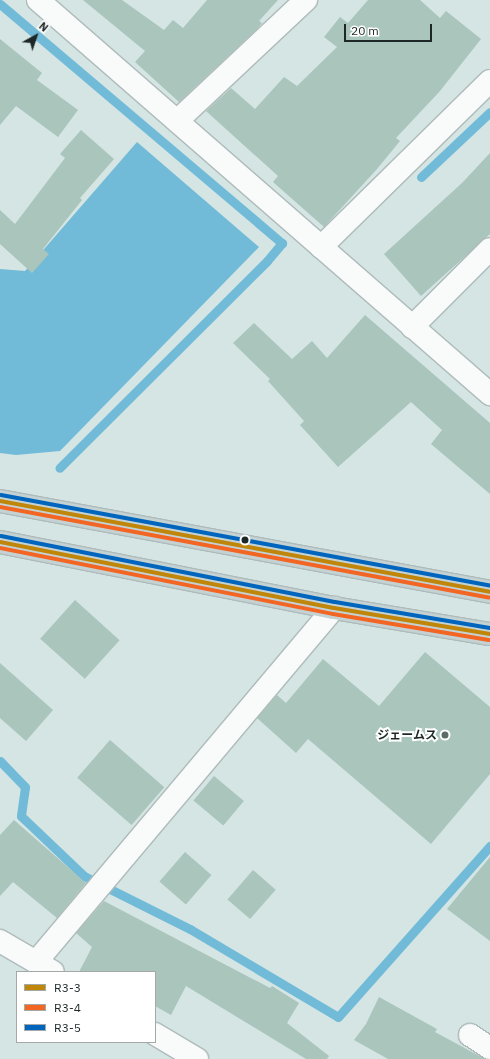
<!DOCTYPE html>
<meta charset="utf-8">
<style>
body{margin:0}
#map{position:relative;width:490px;height:1059px;overflow:hidden;background:#d4e5e3;font-family:"IBM Plex Sans","Noto Sans JP",sans-serif}
div>[style]{position:absolute}
[style*='--x']{left:calc(var(--x)*1px);top:calc(var(--y)*1px);width:calc(var(--w)*1px);rotate:calc(var(--a)*1deg)}
.water>*{inset:0;background:#72bbd8}
.stream>*{height:9px;margin:-4.5px;padding:0 4.5px;transform-origin:4.5px;border-radius:4.5px;background:#72bbd8}
.building>*{inset:0;background:#a9c5bc;transform-origin:0 0}
.roads{filter:drop-shadow(1px 0 #aebbba) drop-shadow(-1px 0 #aebbba) drop-shadow(0 1px #aebbba) drop-shadow(0 -1px #aebbba)}
.street>*{height:22px;margin:-11px;padding:0 11px;transform-origin:11px;border-radius:11px;background:#f9fbfb}
.secondary>*{height:22px;margin:-11px;padding:0 11px;transform-origin:11px;border-radius:11px;background:#f9fbfb}
.highway>*{height:22px;margin:-11px;padding:0 11px;transform-origin:11px;border-radius:11px;background:#c4d2d4}
.bus-1>*{height:4px;margin:-2px;padding:0 2px;transform-origin:2px;border-radius:2px;background:#c0860a}
.bus-2>*{height:4px;margin:-2px;padding:0 2px;transform-origin:2px;border-radius:2px;background:#f26522}
.bus-3>*{height:4px;margin:-2px;padding:0 2px;transform-origin:2px;border-radius:2px;background:#0065bd}
.dots>*{width:11px;height:11px;translate:-50% -50%;box-sizing:border-box;border:2px solid #fff;border-radius:50%}
span{translate:-50% -50%;white-space:nowrap;text-align:center;line-height:1.15;-webkit-text-stroke:4px #fff;paint-order:stroke}
.poi-label{font-size:12px;color:#1c2726;font-weight:700}
.right{translate:-100% -50%;text-align:right}
.legend{position:absolute;left:16px;top:971px;width:140px;height:72px;box-sizing:border-box;background:#fff;border:1px solid #a4a9a8;margin:0;padding:5px 7px;list-style:none;font-size:12px;color:#1c2726}
.legend li{display:flex;align-items:center;gap:8px;height:20px}
.legend b{width:20px;border:1px solid #a4a9a8}
.north{position:absolute;left:16px;top:16px;width:40px;height:40px;-webkit-text-stroke:3px #fff;paint-order:stroke;rotate:40deg;font-size:11px;font-weight:700;line-height:16px;text-align:center;color:#1c2726}
.north::after{content:'';display:block;margin:auto;width:14px;height:18px;background:#1c2726;clip-path:polygon(50% 0,100% 100%,50% 72%,0 100%)}
.scale{position:absolute;left:344px;top:24px;width:88px;height:18px;box-sizing:border-box;border:2px solid #1c2726;border-top:0;padding-left:5px;font-size:12px;line-height:14px;white-space:nowrap;color:#1c2726;-webkit-text-stroke:3px #fff;paint-order:stroke}
</style>
<div id="map">
<div class="water">
<div style="clip-path:polygon(137px 142px,259px 247px,60px 451px,16px 455px,0 453px,0 269px,25px 271px)"></div>
</div>
<div class="stream">
<div style="--x:0;--y:4;--w:370;--a:40.3"></div>
<div style="--x:282;--y:243;--w:23;--a:130"></div>
<div style="--x:267;--y:261;--w:293;--a:135.1"></div>
<div style="--x:421;--y:177;--w:95;--a:-43.3"></div>
<div style="--x:0;--y:761;--w:36;--a:46"></div>
<div style="--x:25;--y:787;--w:29;--a:98"></div>
<div style="--x:21;--y:816;--w:87;--a:43.6"></div>
<div style="--x:84;--y:876;--w:119;--a:26.6"></div>
<div style="--x:190;--y:929;--w:172;--a:30.7"></div>
<div style="--x:338;--y:1017;--w:229;--a:-48.4"></div>
</div>
<div class="building">
<div style="clip-path:polygon(83px 0,122px 0,164px 30px,173px 20px,183px 28px,207px 0,278px 0,259px 21px,262px 23px,257px 29px,179px 102px,135px 62px,145px 51px)"></div>
<div style="clip-path:polygon(368px 0,420px 0,440px 18px,446px 11px,481px 39px,440px 91px,396px 138px,400px 141px,377px 169px,324px 227px,273px 182px,278px 176px,206px 111px,231px 88px,255px 109px,284px 77px,297px 86px,337px 47px,324px 37px,340px 17px,348px 23px)"></div>
<div style="clip-path:polygon(0 39px,42px 73px,37px 80px,78px 110px,58px 137px,16px 106px,0 125px)"></div>
<div style="clip-path:polygon(81px 130px,114px 159px,80px 198px,82px 200px,43px 249px,49px 254px,32px 273px,0 244px,0 210px,15px 224px,65px 158px,60px 154px)"></div>
<div style="clip-path:polygon(490px 153px,490px 234px,421px 296px,384px 254px,462px 183px)"></div>
<div style="clip-path:polygon(365px 315px,490px 423px,490px 494px,431px 444px,442px 430px,411px 402px,338px 467px,300px 425px,304px 421px,268px 381px,270px 379px,233px 343px,254px 323px,292px 359px,312px 341px,327px 358px)"></div>
<div style="left:75px;top:600px;width:60px;height:52px;rotate:42deg"></div>
<div style="clip-path:polygon(425px 652px,490px 707px,490px 774px,431px 844px,308px 739px,296px 753px,257px 718px,277px 695px,286px 703px,323px 659px,379px 706px)"></div>
<div style="clip-path:polygon(0 663px,53px 710px,26px 741px,0 718px)"></div>
<div style="left:110px;top:740px;width:72px;height:50px;rotate:41deg"></div>
<div style="left:214px;top:776px;width:39px;height:32px;rotate:40deg"></div>
<div style="clip-path:polygon(14px 820px,86px 883px,57px 918px,13px 882px,0 896px,0 835px)"></div>
<div style="left:185px;top:852px;width:35px;height:39px;rotate:41deg"></div>
<div style="clip-path:polygon(490px 857px,490px 941px,447px 909px)"></div>
<div style="left:253px;top:870px;width:30px;height:39px;rotate:41deg"></div>
<div style="clip-path:polygon(104px 901px,270px 988px,272px 986px,299px 1003px,287px 1023px,329px 1056px,327px 1059px,306px 1059px,186px 986px,171px 1015px,155px 1006px,155px 972px,79px 972px,92px 947px,76px 933px)"></div>
<div style="clip-path:polygon(379px 997px,437px 1029px,435px 1032px,485px 1059px,388px 1059px,354px 1040px,366px 1024px)"></div>
</div>
<div class="roads">
<div class="street">
<div style="--x:177;--y:121;--w:177;--a:-43.2"></div>
<div style="--x:321;--y:247;--w:237;--a:-44.5"></div>
<div style="--x:412;--y:327;--w:110;--a:-45"></div>
<div style="--x:0;--y:941;--w:61;--a:30.3"></div>
<div style="--x:36;--y:962;--w:463;--a:-49.9"></div>
<div style="--x:155;--y:1034;--w:49;--a:30.8"></div>
<div style="--x:470;--y:1035;--w:24;--a:33"></div>
</div>
<div class="secondary">
<div style="--x:38;--y:0;--w:600;--a:41.08"></div>
</div>
<div class="highway">
<div style="--x:0;--y:501;--w:498;--a:10.5"></div>
<div style="--x:0;--y:542;--w:340;--a:11.2"></div>
<div style="--x:334;--y:608;--w:158;--a:9.5"></div>
</div>
</div>
<div class="bus-1">
<div style="--x:0;--y:501;--w:498;--a:10.5"></div>
<div style="--x:0;--y:542;--w:340;--a:11.2"></div>
<div style="--x:334;--y:608;--w:158;--a:9.5"></div>
</div>
<div class="bus-2">
<div style="--x:0;--y:507;--w:497;--a:10.5"></div>
<div style="--x:0;--y:548;--w:339;--a:11.2"></div>
<div style="--x:333;--y:614;--w:158;--a:9.5"></div>
</div>
<div class="bus-3">
<div style="--x:1;--y:495;--w:497;--a:10.5"></div>
<div style="--x:1;--y:536;--w:340;--a:11.2"></div>
<div style="--x:335;--y:602;--w:157;--a:9.5"></div>
</div>
<div class="dots">
<div style="left:245px;top:540px;background:#1c2726"></div>
<div style="left:445px;top:735px;background:#5c6a68"></div>
</div>
<div class="poi-label">
<span class="right" style="left:437px;top:735px">ジェームス</span>
</div>
<ul class="legend">
<li><b style="height:5px;background:#c0860a"></b>R3-3</li>
<li><b style="height:5px;background:#f26522"></b>R3-4</li>
<li><b style="height:5px;background:#0065bd"></b>R3-5</li>
</ul>
<div class="north">N</div>
<div class="scale">20 m</div>
</div>
